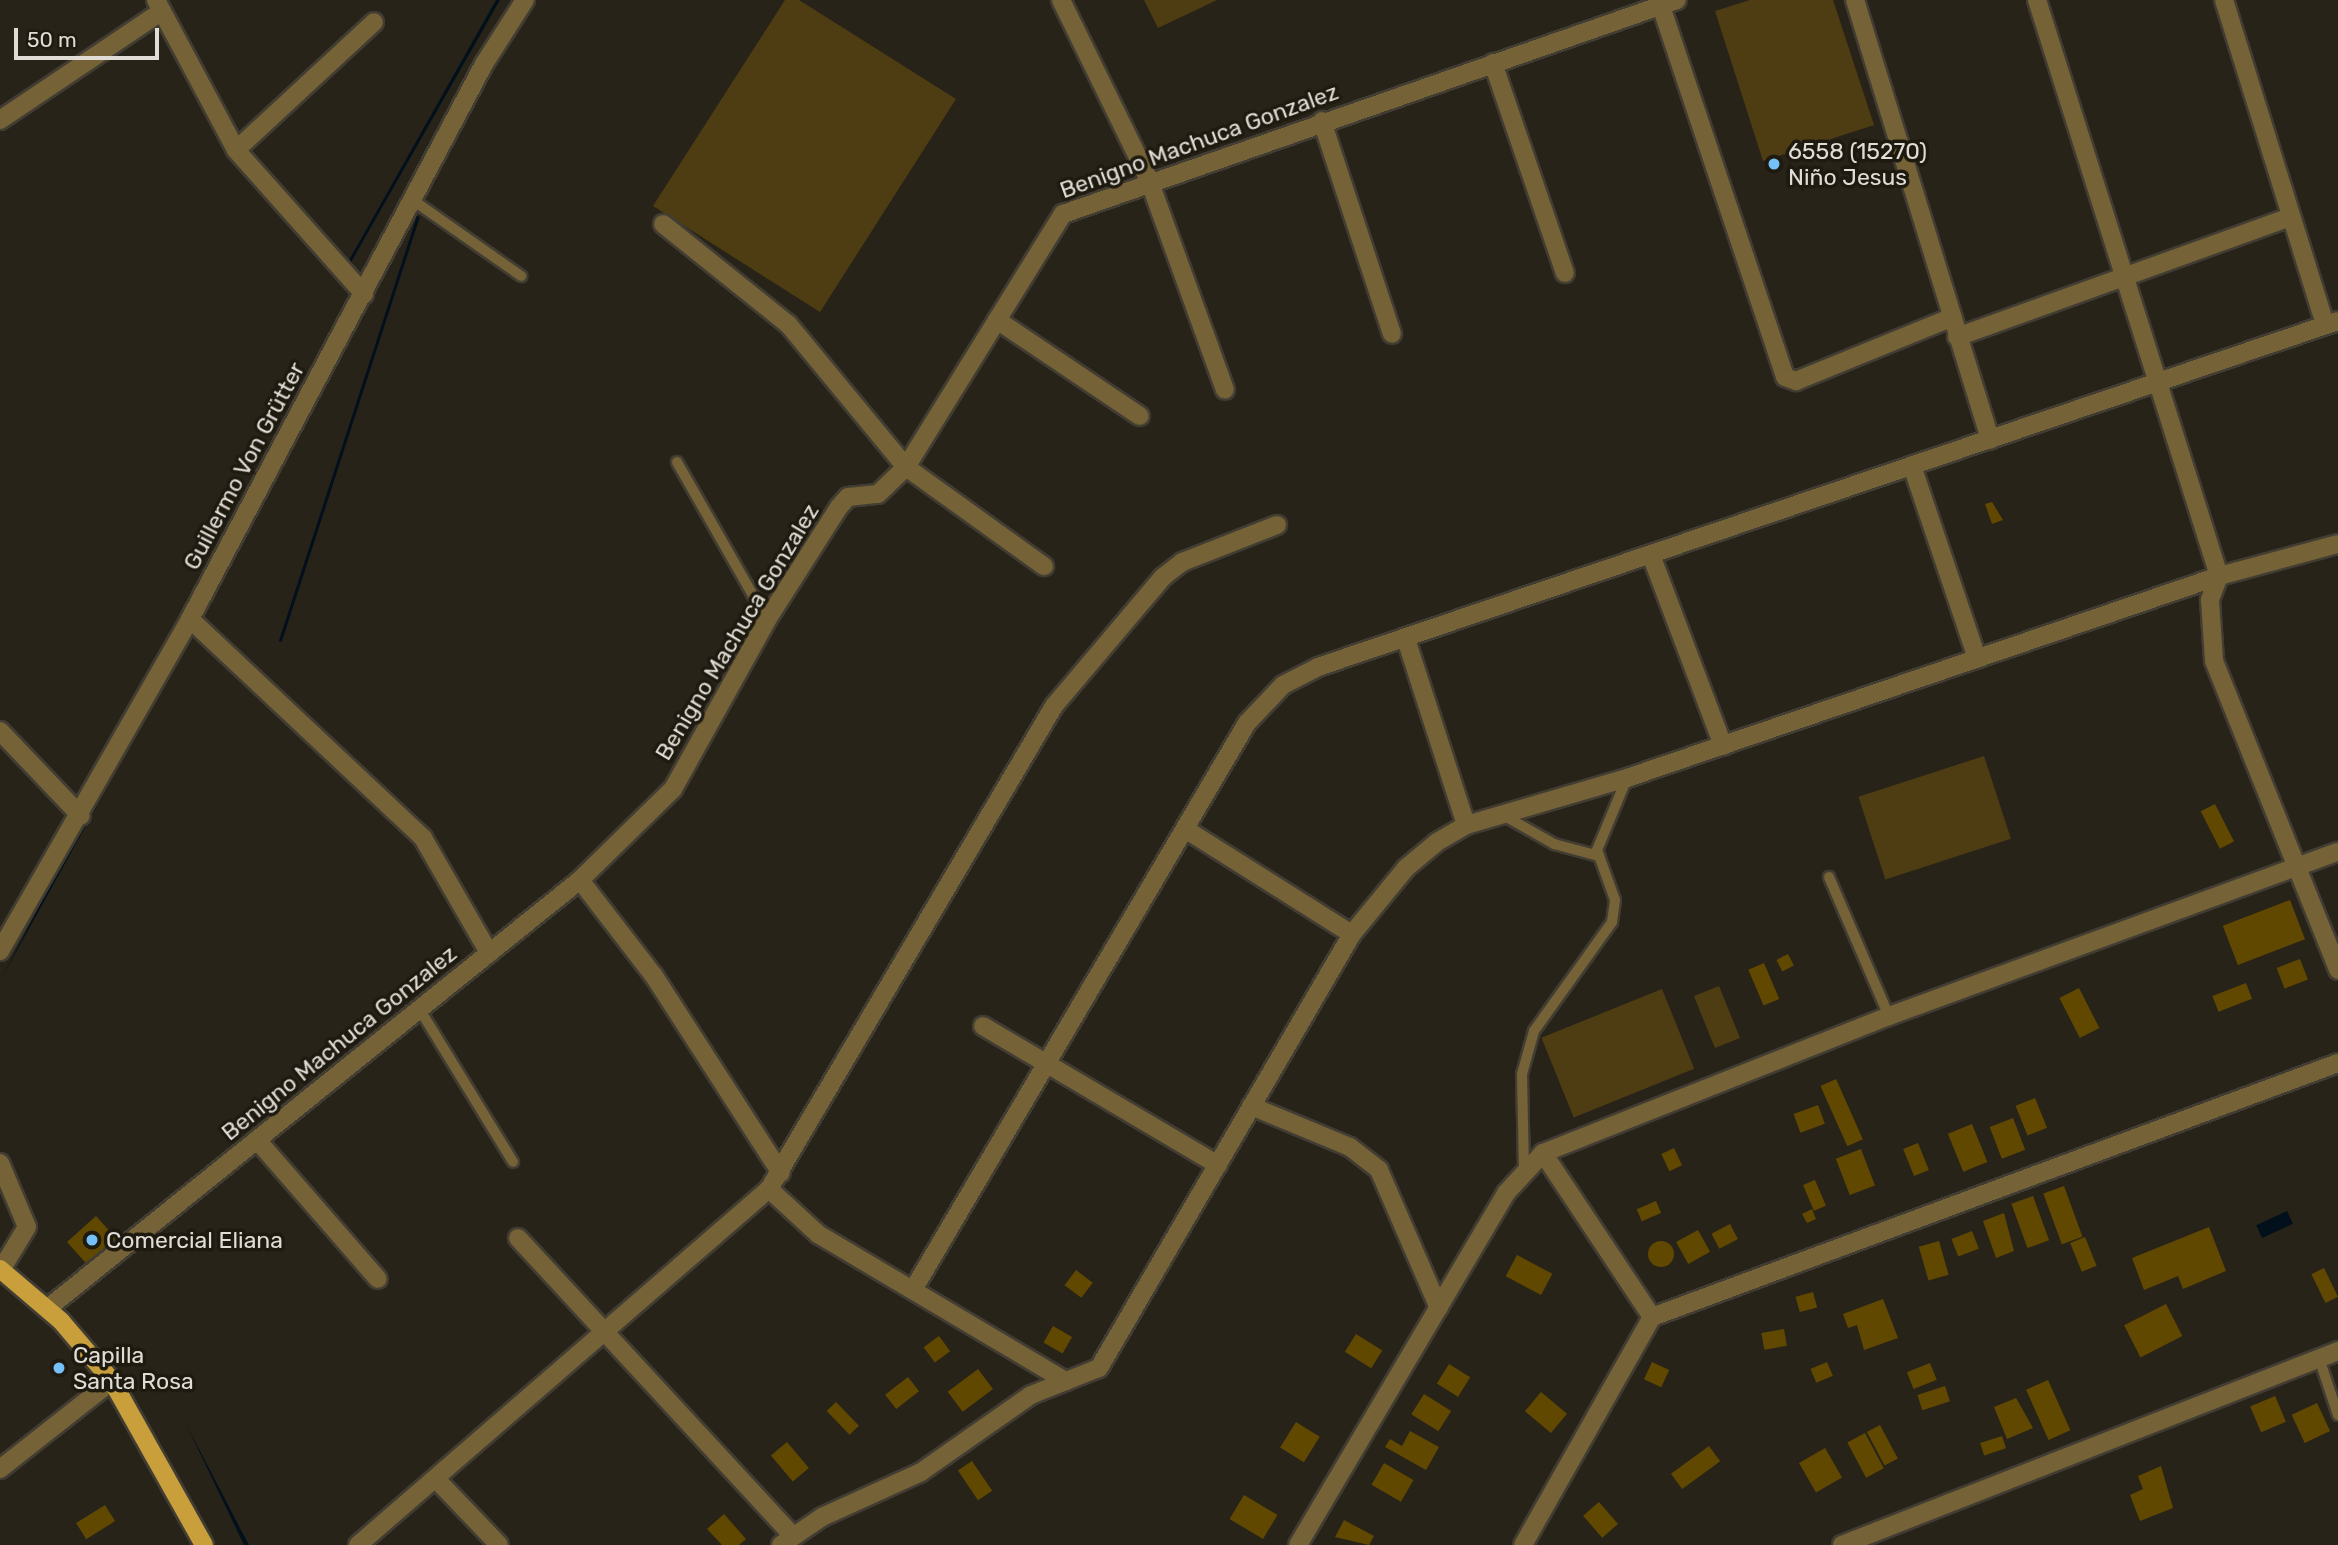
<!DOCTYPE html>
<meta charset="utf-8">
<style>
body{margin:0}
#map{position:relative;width:2338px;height:1545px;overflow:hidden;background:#282319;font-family:Rubik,sans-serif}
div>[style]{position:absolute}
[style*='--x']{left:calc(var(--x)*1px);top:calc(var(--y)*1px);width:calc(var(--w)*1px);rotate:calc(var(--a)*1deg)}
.green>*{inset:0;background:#4e3d13;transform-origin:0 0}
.water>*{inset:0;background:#02101c;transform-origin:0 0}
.building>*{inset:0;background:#614800;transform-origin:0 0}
.round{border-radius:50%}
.roads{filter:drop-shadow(2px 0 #423d33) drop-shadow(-2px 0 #423d33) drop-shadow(0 2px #423d33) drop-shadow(0 -2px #423d33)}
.service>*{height:10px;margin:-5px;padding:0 5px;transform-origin:5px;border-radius:5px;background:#756236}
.minor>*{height:18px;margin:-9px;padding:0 9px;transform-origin:9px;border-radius:9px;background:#756236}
.primary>*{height:18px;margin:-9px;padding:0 9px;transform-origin:9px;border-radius:9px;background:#c89f3b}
.dots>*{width:19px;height:19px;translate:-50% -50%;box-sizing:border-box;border:4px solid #1e1a10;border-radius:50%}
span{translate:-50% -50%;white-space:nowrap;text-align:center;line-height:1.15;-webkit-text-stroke:7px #1e1a10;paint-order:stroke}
.street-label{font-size:23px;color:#e0ddd6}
.poi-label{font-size:23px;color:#e0ddd6}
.left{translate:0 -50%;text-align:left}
.scale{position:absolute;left:14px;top:28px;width:145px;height:32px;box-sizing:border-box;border:4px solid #e0ddd6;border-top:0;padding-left:9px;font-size:21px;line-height:24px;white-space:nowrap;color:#e0ddd6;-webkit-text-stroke:5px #1e1a10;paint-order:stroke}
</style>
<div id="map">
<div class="green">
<div style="clip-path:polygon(785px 0,799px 0,956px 99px,820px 312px,653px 206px)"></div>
<div style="clip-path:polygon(1144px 0,1217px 0,1158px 28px)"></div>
<div style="clip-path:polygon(1750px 0,1833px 0,1874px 125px,1763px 161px,1715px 11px)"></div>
<div style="left:1984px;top:756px;width:87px;height:132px;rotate:72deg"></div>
<div style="left:1719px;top:986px;width:56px;height:27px;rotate:68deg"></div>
<div style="left:1662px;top:989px;width:86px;height:130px;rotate:68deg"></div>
</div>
<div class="water">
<div style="clip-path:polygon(496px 0,500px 0,350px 264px,348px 262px)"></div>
<div style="left:417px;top:216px;width:3px;height:447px;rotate:18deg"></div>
<div style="clip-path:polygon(190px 633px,192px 634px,0 981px,88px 813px)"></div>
<div style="left:2287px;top:1211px;width:14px;height:34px;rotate:65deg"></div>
<div style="clip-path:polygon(186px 1424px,240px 1528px,249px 1545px,244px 1545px)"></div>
</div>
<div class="building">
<div style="clip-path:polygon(1992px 502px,2003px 520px,1992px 524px,1985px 504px)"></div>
<div style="left:2215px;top:804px;width:42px;height:16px;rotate:63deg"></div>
<div style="left:2290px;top:900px;width:42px;height:72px;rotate:69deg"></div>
<div style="left:1788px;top:954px;width:13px;height:13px;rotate:63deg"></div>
<div style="left:2300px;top:959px;width:22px;height:25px;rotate:69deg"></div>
<div style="left:1764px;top:963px;width:39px;height:17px;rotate:67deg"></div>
<div style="left:2246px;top:983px;width:17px;height:36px;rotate:69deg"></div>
<div style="left:2079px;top:988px;width:45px;height:22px;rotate:63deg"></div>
<div style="left:1836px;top:1079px;width:66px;height:17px;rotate:66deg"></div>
<div style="left:2035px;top:1098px;width:32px;height:21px;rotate:68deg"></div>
<div style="left:1818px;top:1105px;width:20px;height:26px;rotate:70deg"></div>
<div style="left:2013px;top:1118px;width:34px;height:25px;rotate:69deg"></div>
<div style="left:1972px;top:1124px;width:41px;height:26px;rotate:68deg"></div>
<div style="left:1918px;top:1143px;width:29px;height:16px;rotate:68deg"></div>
<div style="left:1674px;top:1148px;width:19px;height:14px;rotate:65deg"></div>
<div style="left:1861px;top:1149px;width:39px;height:27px;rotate:69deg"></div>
<div style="left:1815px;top:1180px;width:28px;height:13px;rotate:67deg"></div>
<div style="left:2064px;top:1186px;width:54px;height:22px;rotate:70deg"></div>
<div style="left:2033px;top:1196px;width:47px;height:23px;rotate:70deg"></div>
<div style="left:1656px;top:1201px;width:13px;height:21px;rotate:67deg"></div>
<div style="clip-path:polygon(1812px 1209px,1816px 1219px,1807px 1223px,1802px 1214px)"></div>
<div style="clip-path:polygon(2004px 1213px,2014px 1251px,1996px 1258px,1983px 1221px)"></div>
<div style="left:96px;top:1216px;width:30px;height:39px;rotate:48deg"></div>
<div style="left:1730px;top:1224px;width:17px;height:21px;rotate:62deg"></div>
<div style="clip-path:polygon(2209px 1227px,2226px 1271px,2183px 1289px,2178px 1276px,2144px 1290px,2132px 1258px)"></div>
<div style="left:1698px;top:1230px;width:25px;height:25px;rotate:61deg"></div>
<div style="left:1972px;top:1231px;width:19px;height:22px;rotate:69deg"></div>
<div style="left:2085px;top:1237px;width:31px;height:16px;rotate:68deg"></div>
<div style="left:1939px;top:1241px;width:35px;height:21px;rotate:74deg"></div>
<div class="round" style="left:1648px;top:1241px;width:26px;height:26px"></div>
<div style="left:1517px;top:1255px;width:40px;height:24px;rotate:28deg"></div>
<div style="left:2324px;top:1268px;width:32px;height:14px;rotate:64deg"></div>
<div style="left:1076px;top:1270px;width:21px;height:19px;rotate:37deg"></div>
<div style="left:1813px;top:1292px;width:16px;height:18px;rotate:75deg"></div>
<div style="clip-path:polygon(1883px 1299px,1898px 1338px,1864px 1350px,1857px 1325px,1848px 1328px,1843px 1314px)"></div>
<div style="left:2166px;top:1304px;width:36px;height:47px;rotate:63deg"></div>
<div style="left:1053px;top:1326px;width:22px;height:19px;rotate:30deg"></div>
<div style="left:1784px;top:1329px;width:17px;height:23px;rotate:80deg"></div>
<div style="left:1356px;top:1334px;width:31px;height:21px;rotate:32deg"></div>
<div style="left:939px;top:1336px;width:19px;height:19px;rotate:54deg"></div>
<div style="left:1652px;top:1362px;width:19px;height:19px;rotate:25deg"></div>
<div style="left:1827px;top:1362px;width:15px;height:18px;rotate:67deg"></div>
<div style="left:1930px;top:1363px;width:18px;height:25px;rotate:68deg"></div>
<div style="left:1449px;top:1364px;width:25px;height:23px;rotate:32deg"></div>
<div style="left:978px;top:1369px;width:25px;height:38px;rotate:53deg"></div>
<div style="left:908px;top:1377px;width:18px;height:29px;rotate:52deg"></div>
<div style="left:2048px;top:1380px;width:55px;height:24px;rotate:66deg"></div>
<div style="left:1945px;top:1386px;width:16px;height:29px;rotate:72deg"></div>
<div style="left:1541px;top:1392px;width:34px;height:25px;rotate:40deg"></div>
<div style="left:1424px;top:1394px;width:32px;height:24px;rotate:32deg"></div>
<div style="left:2275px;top:1396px;width:28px;height:27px;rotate:67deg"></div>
<div style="clip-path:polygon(2016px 1398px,2033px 1428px,2007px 1439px,1994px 1407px)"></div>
<div style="left:836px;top:1402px;width:33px;height:13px;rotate:46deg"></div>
<div style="left:2317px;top:1403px;width:31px;height:28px;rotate:65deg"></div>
<div style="left:1296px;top:1422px;width:28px;height:30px;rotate:32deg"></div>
<div style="left:1880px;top:1425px;width:38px;height:15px;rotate:62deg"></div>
<div style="clip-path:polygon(1410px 1431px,1439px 1447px,1426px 1470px,1385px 1447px,1390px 1439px,1402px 1446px)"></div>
<div style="left:1865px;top:1433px;width:40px;height:20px;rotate:62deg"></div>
<div style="left:2002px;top:1436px;width:13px;height:23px;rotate:72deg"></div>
<div style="left:787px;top:1442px;width:34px;height:21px;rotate:50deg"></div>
<div style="left:1709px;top:1446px;width:19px;height:47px;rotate:54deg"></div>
<div style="left:1825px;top:1448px;width:34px;height:30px;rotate:60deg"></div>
<div style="left:972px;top:1461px;width:36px;height:17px;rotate:56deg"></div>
<div style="left:1384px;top:1463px;width:34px;height:25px;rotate:30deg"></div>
<div style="clip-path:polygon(2161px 1466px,2173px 1508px,2140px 1521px,2130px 1495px,2143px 1489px,2138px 1476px)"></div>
<div style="left:1244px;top:1495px;width:39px;height:28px;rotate:31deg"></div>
<div style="left:1599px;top:1502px;width:29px;height:21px;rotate:49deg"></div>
<div style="left:105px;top:1505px;width:19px;height:34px;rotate:58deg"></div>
<div style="clip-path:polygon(724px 1514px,746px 1539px,739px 1545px,722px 1545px,707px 1529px)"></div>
<div style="clip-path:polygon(1344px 1520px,1374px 1536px,1369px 1545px,1335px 1537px)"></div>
</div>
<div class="roads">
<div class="service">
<div style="--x:414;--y:201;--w:131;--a:35"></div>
<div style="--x:677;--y:462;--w:182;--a:60.3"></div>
<div style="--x:1503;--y:815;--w:59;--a:29.6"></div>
<div style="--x:1554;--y:844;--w:47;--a:14.9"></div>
<div style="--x:1829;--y:877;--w:151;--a:66.7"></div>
<div style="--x:420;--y:1010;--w:178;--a:58.5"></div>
<div style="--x:1524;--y:1170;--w:96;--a:-91.2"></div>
<div style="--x:1522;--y:1074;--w:45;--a:-74.4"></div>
<div style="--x:1534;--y:1031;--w:134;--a:-54.4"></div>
<div style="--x:1612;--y:922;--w:22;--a:-82"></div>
<div style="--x:1615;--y:900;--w:53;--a:-109.8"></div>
<div style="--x:1597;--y:850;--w:78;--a:-67.4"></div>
<div style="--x:2319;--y:1358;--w:60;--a:71.6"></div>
</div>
<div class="minor">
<div style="--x:156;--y:0;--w:170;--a:61.9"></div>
<div style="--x:236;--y:150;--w:193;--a:48.4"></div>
<div style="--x:1061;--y:0;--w:200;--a:63.9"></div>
<div style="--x:1149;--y:180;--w:223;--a:70.1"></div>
<div style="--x:1855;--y:0;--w:460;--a:72.9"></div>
<div style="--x:2037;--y:0;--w:604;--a:72.46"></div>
<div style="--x:2219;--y:576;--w:26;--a:111"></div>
<div style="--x:2210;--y:600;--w:61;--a:86.2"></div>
<div style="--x:2214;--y:661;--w:333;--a:68.1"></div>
<div style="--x:2224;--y:0;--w:340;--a:72.7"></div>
<div style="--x:1661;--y:6;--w:391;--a:71.5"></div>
<div style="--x:1785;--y:377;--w:12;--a:20"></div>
<div style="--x:1796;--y:381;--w:166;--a:-22.2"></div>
<div style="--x:1493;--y:63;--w:222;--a:71.1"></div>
<div style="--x:0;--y:120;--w:195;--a:-33.9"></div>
<div style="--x:1322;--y:121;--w:224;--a:71.8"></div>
<div style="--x:236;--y:150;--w:188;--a:-42.8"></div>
<div style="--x:663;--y:224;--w:160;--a:38.7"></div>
<div style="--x:788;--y:324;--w:185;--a:50.5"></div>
<div style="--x:906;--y:467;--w:170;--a:35.7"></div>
<div style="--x:997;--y:320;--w:172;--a:33.9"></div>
<div style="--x:1957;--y:337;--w:355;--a:-19.8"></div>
<div style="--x:1912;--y:466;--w:203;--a:71.3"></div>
<div style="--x:1651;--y:555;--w:204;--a:69.3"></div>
<div style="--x:190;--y:619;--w:320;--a:43.2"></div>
<div style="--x:423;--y:838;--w:133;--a:60.1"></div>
<div style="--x:1406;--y:639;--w:195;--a:72.1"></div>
<div style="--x:0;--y:731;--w:117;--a:46.4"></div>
<div style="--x:1185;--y:829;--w:197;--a:32.2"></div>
<div style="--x:580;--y:880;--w:121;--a:52.4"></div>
<div style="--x:654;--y:976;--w:234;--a:57.2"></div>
<div style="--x:0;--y:951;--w:383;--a:-60.2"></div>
<div style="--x:190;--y:619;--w:628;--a:-62.09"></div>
<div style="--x:484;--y:64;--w:76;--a:-57.4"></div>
<div style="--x:983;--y:1026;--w:273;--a:30.6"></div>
<div style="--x:1251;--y:1106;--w:107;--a:22.5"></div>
<div style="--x:1350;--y:1147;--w:37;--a:38"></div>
<div style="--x:1379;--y:1170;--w:150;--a:66.5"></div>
<div style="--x:257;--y:1140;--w:184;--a:49"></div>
<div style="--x:1543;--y:1153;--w:197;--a:56.4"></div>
<div style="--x:0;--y:1163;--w:69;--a:67.1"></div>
<div style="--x:27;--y:1227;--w:50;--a:121.2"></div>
<div style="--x:769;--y:1189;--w:67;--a:42.6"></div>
<div style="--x:818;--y:1234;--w:288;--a:30.7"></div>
<div style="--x:518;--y:1238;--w:404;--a:47.3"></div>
<div style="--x:913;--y:1290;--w:658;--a:-59.5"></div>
<div style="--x:1247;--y:723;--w:52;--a:-46.5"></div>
<div style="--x:1283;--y:685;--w:39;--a:-27"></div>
<div style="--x:1318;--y:667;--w:1077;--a:-18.74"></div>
<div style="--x:48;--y:1308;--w:683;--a:-38.82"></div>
<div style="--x:580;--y:880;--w:130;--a:-44.4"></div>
<div style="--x:673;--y:789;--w:193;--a:-60.9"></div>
<div style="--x:767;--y:620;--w:134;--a:-57.5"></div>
<div style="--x:839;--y:507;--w:13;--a:-48"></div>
<div style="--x:848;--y:497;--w:30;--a:-6"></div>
<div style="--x:878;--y:494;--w:39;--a:-44"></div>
<div style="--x:906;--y:467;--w:298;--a:-58.2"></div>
<div style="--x:1063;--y:214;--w:650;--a:-19.22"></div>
<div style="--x:0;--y:1469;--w:142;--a:-38.2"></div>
<div style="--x:436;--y:1479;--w:91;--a:46.3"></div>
<div style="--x:358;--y:1545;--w:544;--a:-40.9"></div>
<div style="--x:769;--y:1189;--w:561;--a:-59.46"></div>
<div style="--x:1054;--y:706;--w:169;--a:-49.8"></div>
<div style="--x:1163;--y:577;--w:24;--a:-38"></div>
<div style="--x:1182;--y:562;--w:102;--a:-21.3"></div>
<div style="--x:781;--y:1545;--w:50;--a:-34.3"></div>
<div style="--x:822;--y:1517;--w:109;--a:-24.4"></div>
<div style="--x:921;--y:1472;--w:134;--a:-35"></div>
<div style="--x:1031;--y:1395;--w:73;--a:-21.7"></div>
<div style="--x:1099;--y:1368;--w:502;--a:-59.76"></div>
<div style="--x:1352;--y:934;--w:85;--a:-50.7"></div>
<div style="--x:1406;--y:868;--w:40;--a:-40"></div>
<div style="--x:1437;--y:842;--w:34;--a:-30"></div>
<div style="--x:1466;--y:825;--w:168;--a:-16.3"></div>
<div style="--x:1627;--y:778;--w:626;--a:-18.84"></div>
<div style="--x:2219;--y:576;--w:123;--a:-15.1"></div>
<div style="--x:1298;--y:1545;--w:409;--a:-59.4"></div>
<div style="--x:1506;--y:1193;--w:54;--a:-47.2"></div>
<div style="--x:1543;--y:1153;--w:372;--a:-21.6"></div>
<div style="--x:1889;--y:1016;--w:478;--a:-20.1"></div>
<div style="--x:1523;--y:1545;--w:262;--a:-60.5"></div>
<div style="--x:1652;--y:1317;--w:732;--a:-20.32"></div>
<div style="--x:1842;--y:1545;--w:533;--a:-21.36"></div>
</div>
<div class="primary">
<div style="--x:0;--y:1269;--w:80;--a:40.4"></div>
<div style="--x:61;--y:1321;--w:79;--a:49.6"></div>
<div style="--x:112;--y:1381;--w:188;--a:60.7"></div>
</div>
</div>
<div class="dots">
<div style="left:1774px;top:164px;background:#75c0f6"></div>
<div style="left:92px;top:1240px;background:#75c0f6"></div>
<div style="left:59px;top:1368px;background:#75c0f6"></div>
</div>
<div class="street-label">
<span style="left:1199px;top:141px;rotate:-20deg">Benigno Machuca Gonzalez</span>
<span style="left:244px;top:466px;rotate:-62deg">Guillermo Von Grütter</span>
<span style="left:737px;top:632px;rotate:-59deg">Benigno Machuca Gonzalez</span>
<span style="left:339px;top:1043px;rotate:-39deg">Benigno Machuca Gonzalez</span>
</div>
<div class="poi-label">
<span class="left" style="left:1788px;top:164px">6558 (15270)<br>Niño Jesus</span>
<span class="left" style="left:106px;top:1240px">Comercial Eliana</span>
<span class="left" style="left:73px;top:1368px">Capilla<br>Santa Rosa</span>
</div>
<div class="scale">50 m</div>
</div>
